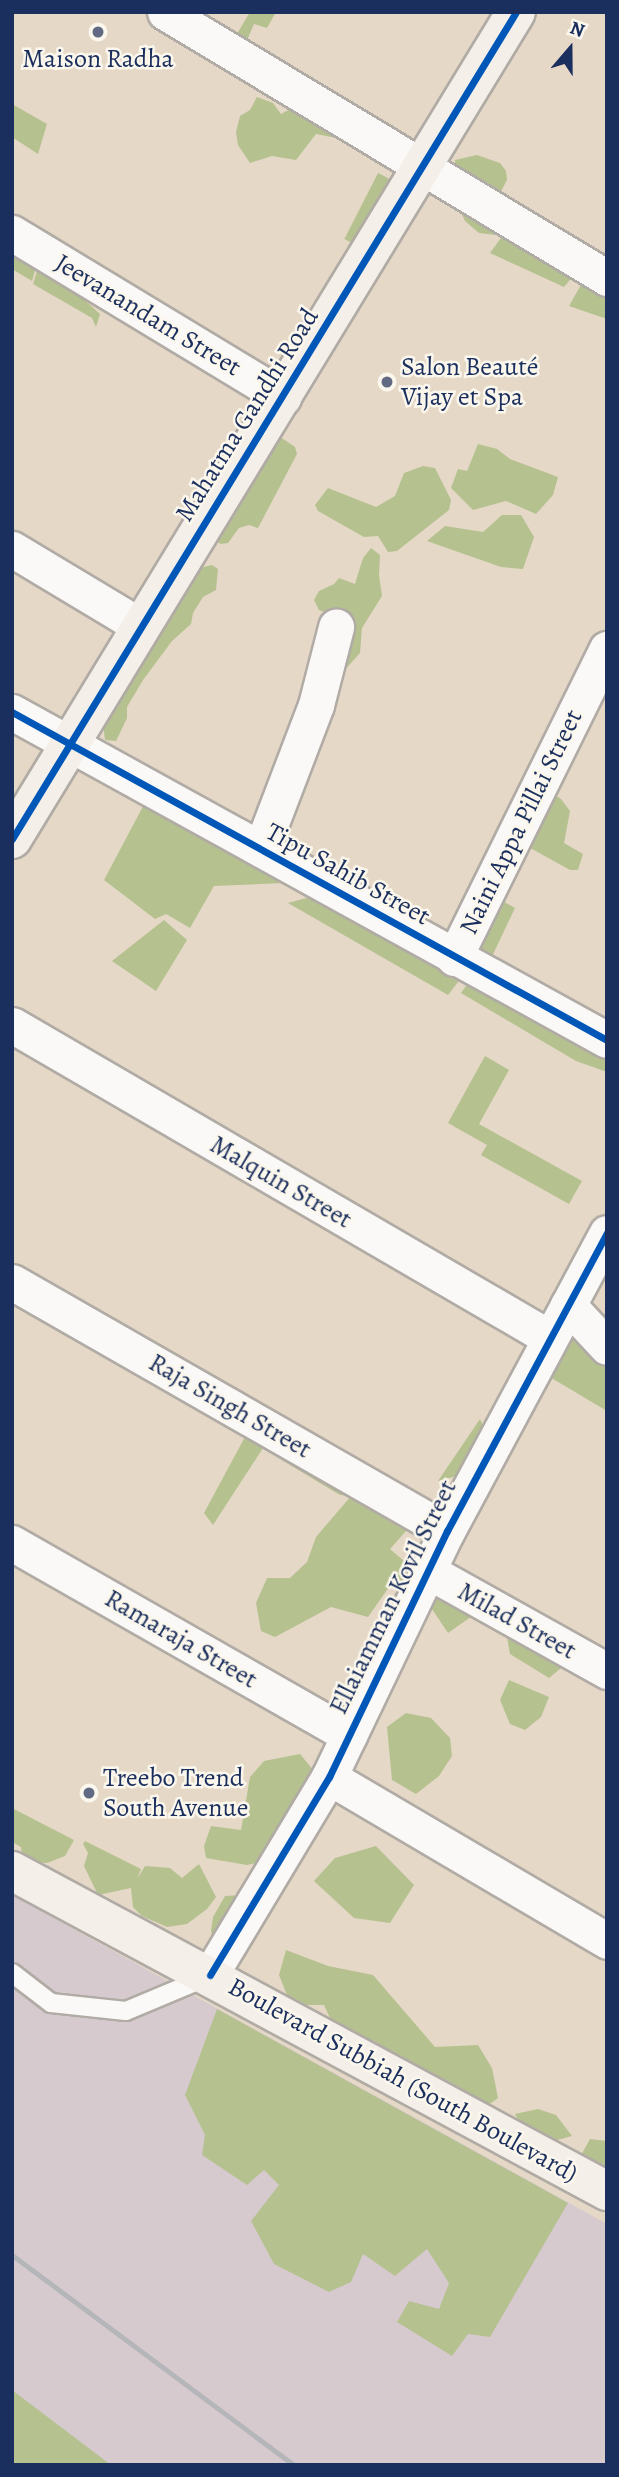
<!DOCTYPE html>
<meta charset="utf-8">
<style>
body{margin:0}
#map{position:relative;width:619px;height:2477px;overflow:hidden;background:#e5d8c7;font-family:Alegreya,serif}
div>[style]{position:absolute}
[style*='--x']{left:calc(var(--x)*1px);top:calc(var(--y)*1px);width:calc(var(--w)*1px);rotate:calc(var(--a)*1deg)}
.industrial>*{inset:0;background:#d7cacf}
.forest>*{inset:0;background:#b5c18f;transform-origin:0 0}
.roads{filter:drop-shadow(2px 0 #b1aba5) drop-shadow(-2px 0 #b1aba5) drop-shadow(0 2px #b1aba5) drop-shadow(0 -2px #b1aba5)}
.lane>*{height:18px;margin:-9px;padding:0 9px;transform-origin:9px;border-radius:9px;background:#fbf9f7}
.street>*{height:35px;margin:-17.5px;padding:0 17.5px;transform-origin:17.5px;border-radius:17.5px;background:#fbf9f7}
.secondary>*{height:38px;margin:-19px;padding:0 19px;transform-origin:19px;border-radius:19px;background:#f4f0e9}
.rail>*{height:5px;margin:-2.5px;padding:0 2.5px;transform-origin:2.5px;border-radius:2.5px;background:#b5b6b9}
.cycleway>*{height:7px;margin:-3.5px;padding:0 3.5px;transform-origin:3.5px;border-radius:3.5px;background:#0057b8}
.dots>*{width:19px;height:19px;translate:-50% -50%;box-sizing:border-box;border:4px solid #fbf7ec;border-radius:50%}
span{translate:-50% -50%;white-space:nowrap;text-align:center;line-height:1.15;-webkit-text-stroke:5px #fbf7ec;paint-order:stroke}
.poi-label{font-size:26px;color:#1b2f5e}
.left{translate:0 -50%;text-align:left}
.street-label{font-size:26px;color:#1b2f5e}
.frame{position:absolute;inset:0;border:14px solid #1b2f5e;pointer-events:none}
.north{position:absolute;left:535px;top:14px;width:70px;height:70px;-webkit-text-stroke:5px #fbf7ec;paint-order:stroke;rotate:20deg;font-size:19px;font-weight:700;line-height:28px;text-align:center;color:#1b2f5e}
.north::after{content:'';display:block;margin:auto;width:24px;height:32px;background:#1b2f5e;clip-path:polygon(50% 0,100% 100%,50% 72%,0 100%)}
</style>
<div id="map">
<div class="industrial">
<div style="clip-path:polygon(12px 1895px,607px 2224px,607px 2465px,12px 2465px)"></div>
</div>
<div class="forest">
<div style="clip-path:polygon(250px 12px,276px 12px,267px 28px,254px 24px,242px 52px,231px 44px)"></div>
<div style="clip-path:polygon(311px 79px,345px 128px,341px 139px,316px 134px,296px 160px,272px 156px,250px 163px,238px 145px,236px 132px,240px 116px,250px 110px,257px 97px,273px 103px,281px 114px,296px 106px,295px 91px)"></div>
<div style="clip-path:polygon(12px 104px,47px 124px,38px 154px,12px 137px)"></div>
<div style="clip-path:polygon(477px 155px,500px 163px,506px 171px,507px 180px,498px 197px,501px 227px,496px 235px,479px 233px,465px 221px,456px 201px,455px 160px)"></div>
<div style="left:378px;top:173px;width:28px;height:74px;rotate:27deg"></div>
<div style="clip-path:polygon(506px 231px,579px 269px,564px 287px,490px 253px)"></div>
<div style="clip-path:polygon(12px 233px,41px 250px,32px 281px,12px 269px)"></div>
<div style="clip-path:polygon(37px 271px,78px 294px,100px 314px,96px 327px,92px 318px,33px 284px)"></div>
<div style="clip-path:polygon(582px 283px,607px 296px,607px 319px,569px 306px)"></div>
<div style="clip-path:polygon(273px 432px,295px 447px,297px 454px,258px 528px,249px 525px,239px 528px,228px 543px,221px 544px,213px 540px)"></div>
<div style="clip-path:polygon(478px 444px,497px 449px,510px 459px,558px 477px,553px 495px,536px 514px,506px 501px,473px 510px,451px 488px,458px 469px,467px 471px)"></div>
<div style="clip-path:polygon(423px 466px,435px 468px,451px 500px,449px 510px,397px 551px,388px 552px,378px 536px,364px 537px,318px 511px,315px 505px,328px 488px,376px 507px,395px 496px,404px 473px)"></div>
<div style="clip-path:polygon(502px 515px,521px 515px,534px 537px,523px 569px,501px 567px,427px 541px,445px 526px,483px 532px)"></div>
<div style="clip-path:polygon(371px 548px,380px 555px,379px 575px,382px 596px,362px 628px,360px 653px,333px 683px,334px 616px,319px 610px,314px 600px,319px 591px,334px 584px,339px 578px,355px 584px,363px 558px)"></div>
<div style="clip-path:polygon(212px 565px,218px 569px,216px 590px,203px 597px,193px 613px,191px 624px,172px 641px,143px 680px,127px 707px,127px 718px,116px 741px,105px 740px,103px 724px,195px 569px)"></div>
<div style="clip-path:polygon(542px 786px,561px 799px,570px 811px,564px 843px,583px 854px,578px 870px,570px 870px,523px 844px)"></div>
<div style="clip-path:polygon(149px 795px,307px 882px,214px 886px,190px 928px,166px 914px,155px 919px,104px 880px)"></div>
<div style="clip-path:polygon(321px 894px,468px 969px,448px 995px,288px 903px)"></div>
<div style="clip-path:polygon(492px 895px,515px 908px,486px 969px,459px 955px)"></div>
<div style="clip-path:polygon(164px 920px,187px 940px,156px 991px,112px 961px)"></div>
<div style="clip-path:polygon(473px 976px,607px 1052px,607px 1072px,576px 1061px,461px 993px)"></div>
<div style="clip-path:polygon(485px 1056px,509px 1070px,479px 1124px,582px 1181px,569px 1204px,481px 1155px,487px 1145px,448px 1123px)"></div>
<div style="clip-path:polygon(566px 1325px,607px 1368px,607px 1411px,543px 1373px)"></div>
<div style="clip-path:polygon(480px 1419px,490px 1440px,468px 1473px,438px 1481px)"></div>
<div style="clip-path:polygon(246px 1435px,265px 1445px,213px 1525px,204px 1513px)"></div>
<div style="clip-path:polygon(278px 1439px,414px 1522px,390px 1549px,404px 1561px,429px 1556px,409px 1597px,394px 1580px,368px 1617px,331px 1607px,275px 1637px,261px 1631px,256px 1603px,267px 1578px,290px 1578px,307px 1562px,316px 1537px,351px 1496px,340px 1495px,265px 1450px)"></div>
<div style="clip-path:polygon(436px 1585px,482px 1609px,448px 1633px,422px 1594px)"></div>
<div style="clip-path:polygon(505px 1626px,572px 1659px,549px 1678px,510px 1654px)"></div>
<div style="clip-path:polygon(509px 1680px,549px 1697px,541px 1717px,525px 1730px,510px 1724px,500px 1700px)"></div>
<div style="clip-path:polygon(406px 1713px,431px 1718px,450px 1738px,452px 1756px,439px 1776px,416px 1794px,392px 1780px,387px 1727px)"></div>
<div style="clip-path:polygon(300px 1754px,323px 1782px,274px 1859px,247px 1865px,206px 1858px,204px 1846px,211px 1826px,241px 1830px,250px 1777px,264px 1761px)"></div>
<div style="clip-path:polygon(12px 1808px,74px 1840px,65px 1856px,47px 1863px,23px 1861px,21px 1847px,12px 1842px)"></div>
<div style="clip-path:polygon(85px 1841px,141px 1869px,137px 1879px,145px 1866px,170px 1868px,182px 1878px,199px 1864px,216px 1897px,207px 1909px,187px 1924px,167px 1927px,142px 1916px,133px 1907px,131px 1888px,98px 1895px,84px 1866px,88px 1853px,83px 1844px)"></div>
<div style="clip-path:polygon(376px 1846px,414px 1885px,390px 1923px,354px 1918px,314px 1881px,335px 1858px)"></div>
<div style="clip-path:polygon(241px 1895px,217px 1955px,211px 1931px,213px 1917px,225px 1896px)"></div>
<div style="clip-path:polygon(286px 1950px,328px 1966px,373px 1975px,435px 2047px,478px 2045px,492px 2068px,498px 2098px,481px 2110px,374px 2041px,357px 2047px,335px 2029px,324px 2005px,291px 2005px,279px 1975px)"></div>
<div style="clip-path:polygon(217px 2009px,568px 2203px,490px 2337px,468px 2334px,452px 2356px,397px 2322px,409px 2301px,439px 2309px,449px 2283px,427px 2249px,395px 2276px,363px 2254px,351px 2282px,329px 2292px,274px 2264px,251px 2221px,279px 2185px,264px 2170px,247px 2185px,202px 2155px,205px 2135px,185px 2095px)"></div>
<div style="clip-path:polygon(538px 2109px,556px 2115px,572px 2136px,550px 2142px,522px 2127px,515px 2114px)"></div>
<div style="clip-path:polygon(590px 2139px,607px 2141px,607px 2184px,579px 2159px)"></div>
<div style="clip-path:polygon(12px 2390px,111px 2465px,12px 2465px)"></div>
</div>
<div class="roads">
<div class="lane">
<div style="--x:12;--y:1973;--w:49;--a:37.6"></div>
<div style="--x:51;--y:2003;--w:75;--a:6.1"></div>
<div style="--x:126;--y:2011;--w:86;--a:-22.7"></div>
</div>
<div class="street">
<div style="--x:165;--y:12;--w:516;--a:31.04"></div>
<div style="--x:12;--y:233;--w:317;--a:31.2"></div>
<div style="--x:12;--y:549;--w:149;--a:31"></div>
<div style="--x:12;--y:712;--w:679;--a:28.87"></div>
<div style="--x:261;--y:849;--w:154;--a:-69.1"></div>
<div style="--x:316;--y:705;--w:81;--a:-75.6"></div>
<div style="--x:454;--y:958;--w:345;--a:-63.7"></div>
<div style="--x:12;--y:1025;--w:622;--a:30.19"></div>
<div style="--x:12;--y:1282;--w:501;--a:29.79"></div>
<div style="--x:568;--y:1305;--w:57;--a:47.1"></div>
<div style="--x:12;--y:1543;--w:388;--a:29.7"></div>
<div style="--x:428;--y:1571;--w:205;--a:29.2"></div>
<div style="--x:329;--y:1777;--w:323;--a:30.5"></div>
<div style="--x:210;--y:1975;--w:231;--a:-59"></div>
<div style="--x:329;--y:1777;--w:273;--a:-64.4"></div>
<div style="--x:447;--y:1531;--w:338;--a:-61.8"></div>
</div>
<div class="secondary">
<div style="--x:12;--y:839;--w:968;--a:-58.64"></div>
<div style="--x:12;--y:1871;--w:676;--a:28.27"></div>
</div>
</div>
<div class="rail">
<div style="--x:12;--y:2255;--w:352;--a:36.7"></div>
</div>
<div class="cycleway">
<div style="--x:12;--y:712;--w:679;--a:28.87"></div>
<div style="--x:12;--y:839;--w:968;--a:-58.64"></div>
<div style="--x:210;--y:1975;--w:231;--a:-59"></div>
<div style="--x:329;--y:1777;--w:273;--a:-64.4"></div>
<div style="--x:447;--y:1531;--w:338;--a:-61.8"></div>
</div>
<div class="dots">
<div style="left:98px;top:32px;background:#626a83"></div>
<div style="left:387px;top:382px;background:#626a83"></div>
<div style="left:89px;top:1793px;background:#626a83"></div>
</div>
<div class="poi-label">
<span style="left:98px;top:59px">Maison Radha</span>
<span class="left" style="left:401px;top:382px">Salon Beauté<br>Vijay et Spa</span>
<span class="left" style="left:103px;top:1793px">Treebo Trend<br>South Avenue</span>
</div>
<div class="street-label">
<span style="left:148px;top:315px;rotate:31deg">Jeevanandam Street</span>
<span style="left:247px;top:415px;rotate:-58deg">Mahatma Gandhi Road</span>
<span style="left:521px;top:822px;rotate:-64deg">Naini Appa Pillai Street</span>
<span style="left:348px;top:874px;rotate:29deg">Tipu Sahib Street</span>
<span style="left:281px;top:1182px;rotate:30deg">Malquin Street</span>
<span style="left:230px;top:1406px;rotate:30deg">Raja Singh Street</span>
<span style="left:393px;top:1597px;rotate:-64deg">Ellaiamman Kovil Street</span>
<span style="left:517px;top:1621px;rotate:29deg">Milad Street</span>
<span style="left:181px;top:1639px;rotate:30deg">Ramaraja Street</span>
<span style="left:403px;top:2080px;rotate:29deg">Boulevard Subbiah (South Boulevard)</span>
</div>
<div class="frame"></div>
<div class="north">N</div>
</div>
